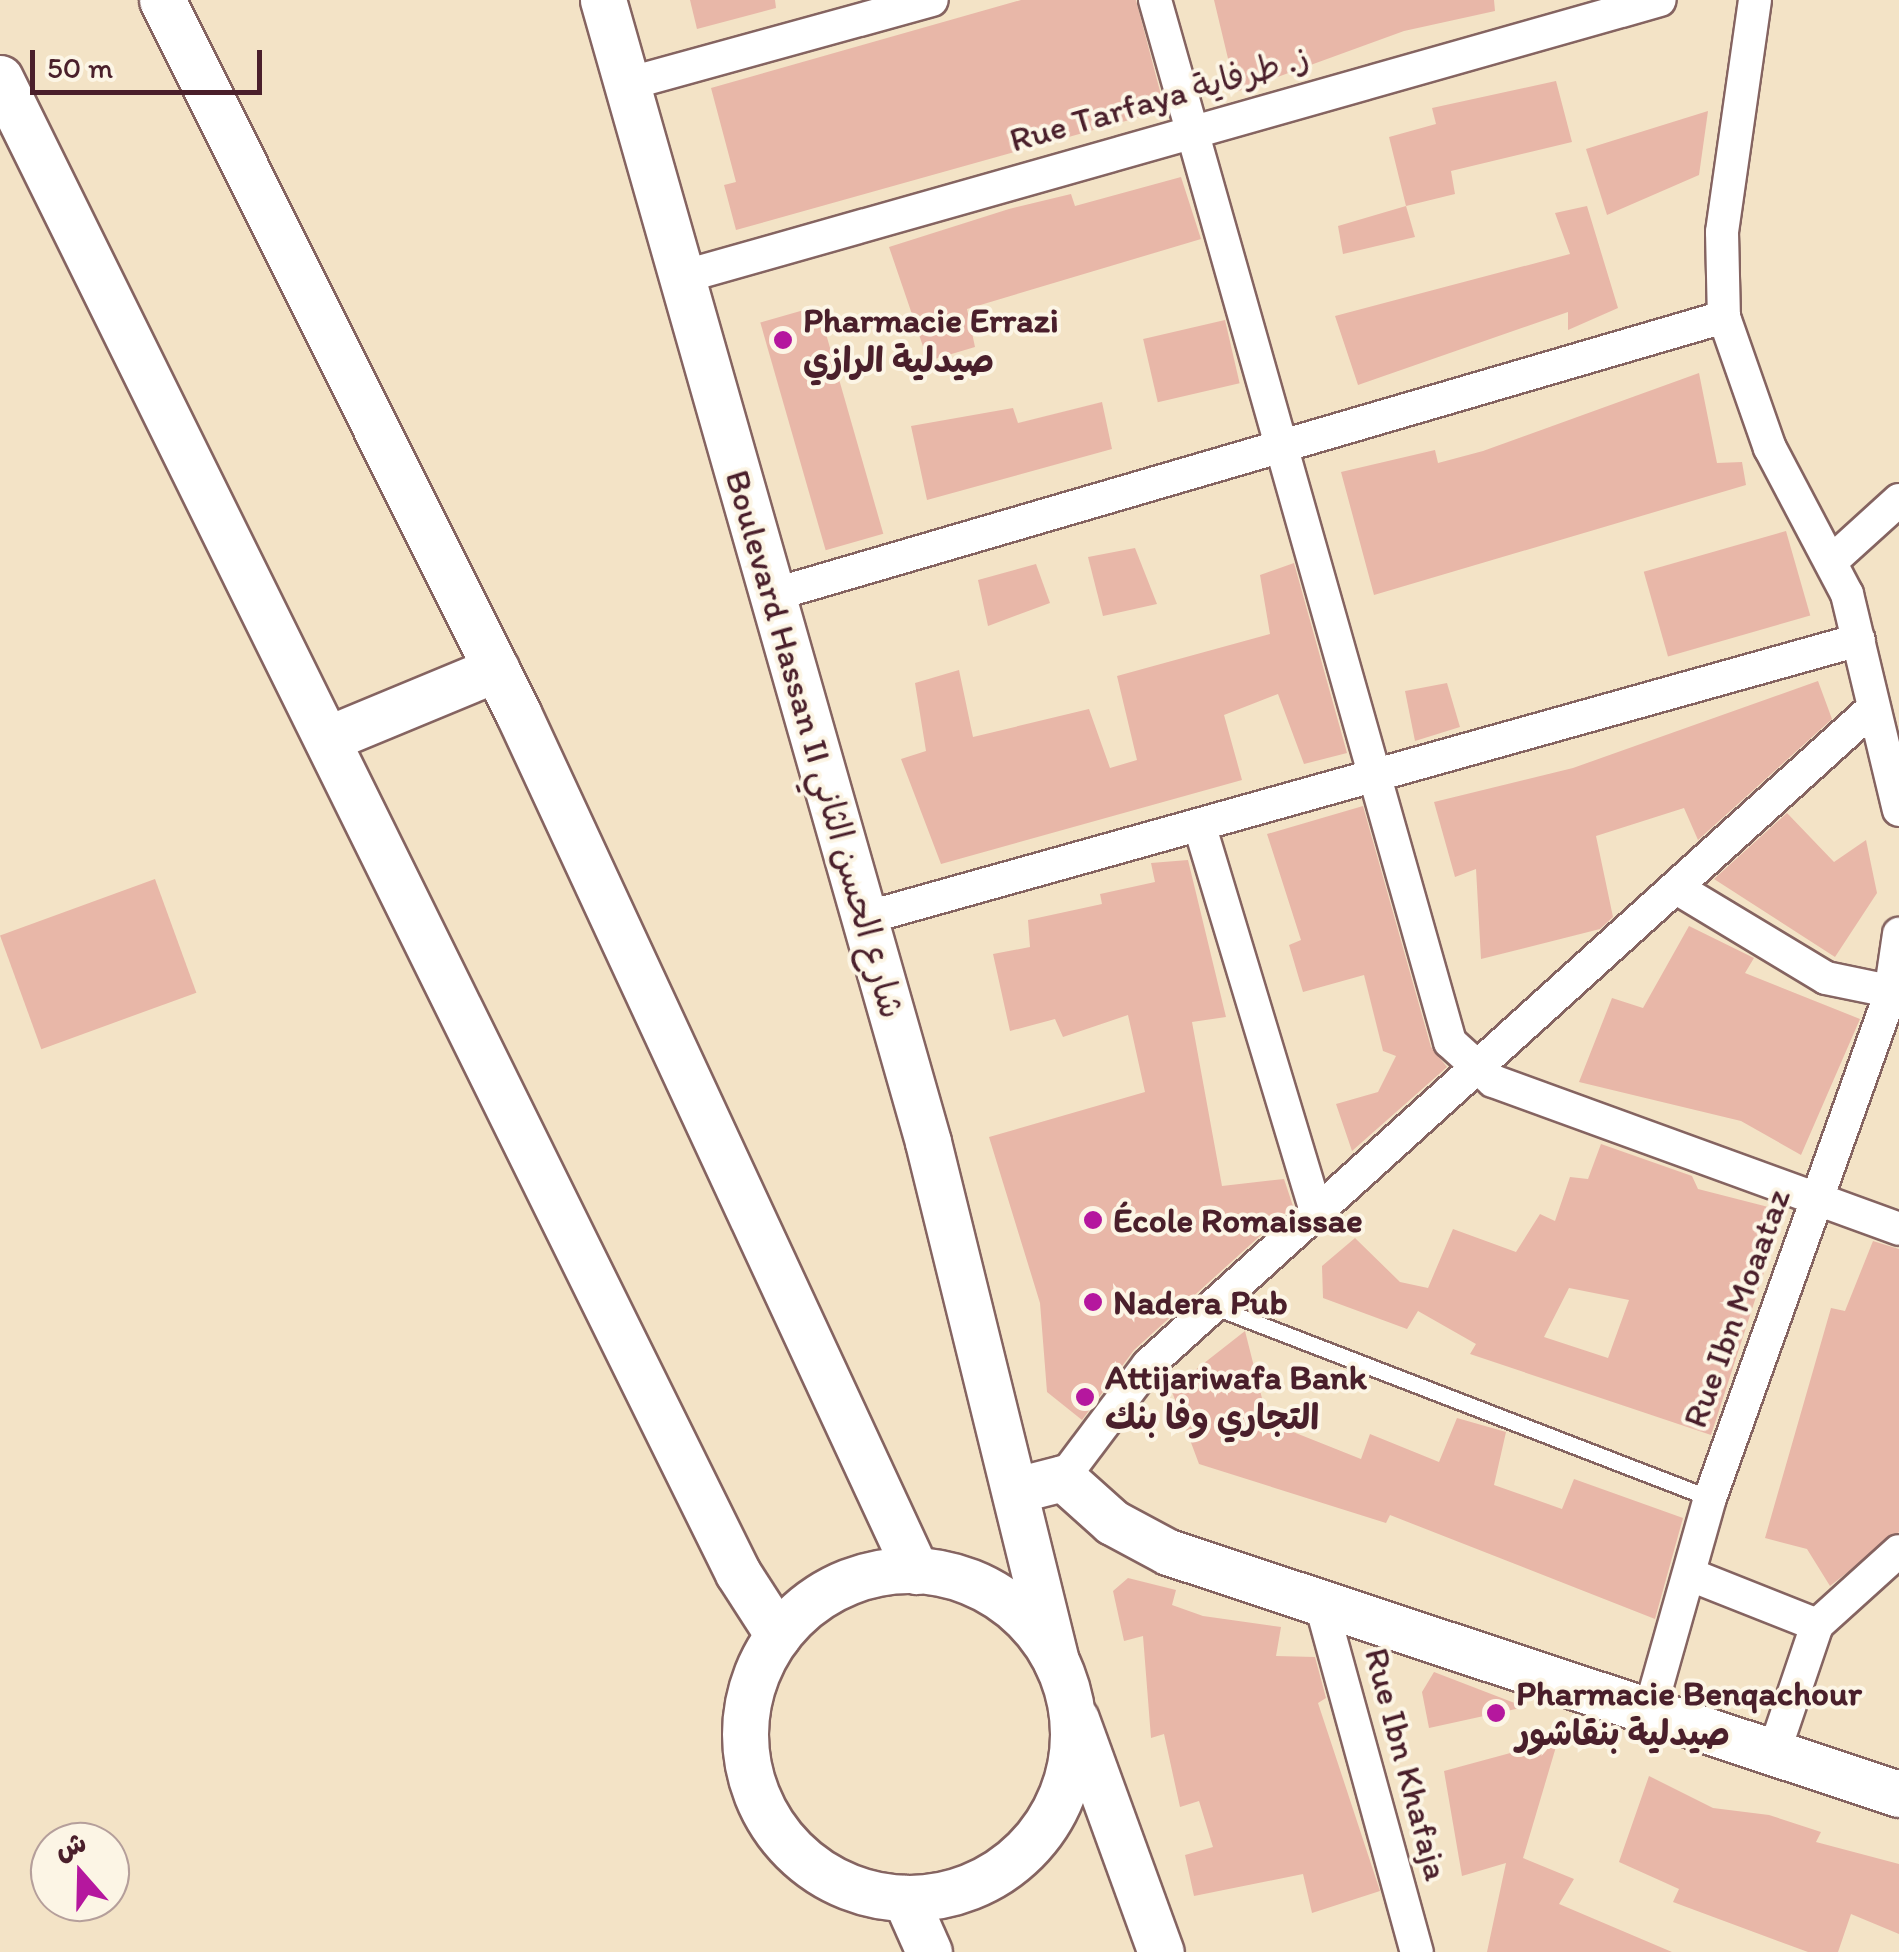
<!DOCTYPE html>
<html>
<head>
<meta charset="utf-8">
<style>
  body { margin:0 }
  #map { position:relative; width:1899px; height:1952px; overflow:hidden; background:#f3e3c6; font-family:Itim,"Playpen Sans Arabic",sans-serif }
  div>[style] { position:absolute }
  .building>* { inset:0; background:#e8b7a8; transform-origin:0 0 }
  .roads { filter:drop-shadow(2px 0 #856461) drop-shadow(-2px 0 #856461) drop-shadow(0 2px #856461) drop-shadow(0 -2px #856461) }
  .service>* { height:15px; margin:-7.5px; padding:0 7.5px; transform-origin:7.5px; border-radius:7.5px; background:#fff }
  .minor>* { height:32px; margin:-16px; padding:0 16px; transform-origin:16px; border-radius:16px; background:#fff }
  .secondary>* { height:45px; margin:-22.5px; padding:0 22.5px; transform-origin:22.5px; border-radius:22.5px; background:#fff }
  .secondary>.ring { margin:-22.5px; padding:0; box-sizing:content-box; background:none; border:45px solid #fff; border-radius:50% }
  .dots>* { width:28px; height:28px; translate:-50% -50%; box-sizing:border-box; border:5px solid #fcf5e5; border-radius:50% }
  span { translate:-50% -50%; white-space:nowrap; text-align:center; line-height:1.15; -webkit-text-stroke:8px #fcf5e5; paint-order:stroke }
  .street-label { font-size:35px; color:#4a1f2b }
  .poi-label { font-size:35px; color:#4a1f2b; font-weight:700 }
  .left { translate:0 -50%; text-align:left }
  .north { position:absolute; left:30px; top:1822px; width:100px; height:100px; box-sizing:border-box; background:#fcf5e5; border:2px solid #b59f9b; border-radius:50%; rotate:340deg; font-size:28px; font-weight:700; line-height:40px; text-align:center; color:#4a1f2b }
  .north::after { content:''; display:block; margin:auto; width:35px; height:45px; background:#b5179e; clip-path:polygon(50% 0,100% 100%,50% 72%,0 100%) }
  .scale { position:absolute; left:30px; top:50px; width:232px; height:45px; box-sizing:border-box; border:5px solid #4a1f2b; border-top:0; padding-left:12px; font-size:30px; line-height:35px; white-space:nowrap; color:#4a1f2b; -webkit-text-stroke:8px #fcf5e5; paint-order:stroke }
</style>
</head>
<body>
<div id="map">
  <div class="building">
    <i style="clip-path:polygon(690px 0,775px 0,776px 8px,697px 29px)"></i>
    <i style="clip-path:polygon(1021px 0,1136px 0,1165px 110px,736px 230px,724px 185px,736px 182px,711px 88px)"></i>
    <i style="clip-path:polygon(1214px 0,1494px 0,1495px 11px,1404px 31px,1236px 92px)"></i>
    <i style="clip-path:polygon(1556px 81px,1572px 142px,1451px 171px,1455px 194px,1406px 206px,1389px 137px,1436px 124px,1432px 108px)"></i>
    <i style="clip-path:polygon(1708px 111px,1699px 175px,1607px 215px,1586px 149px)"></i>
    <i style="clip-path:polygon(1181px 177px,1201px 239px,967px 309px,975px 347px,928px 361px,889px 247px,1009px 209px,1071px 194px,1075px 206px)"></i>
    <i style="clip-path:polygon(1406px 206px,1415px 237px,1343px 254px,1338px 226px)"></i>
    <i style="clip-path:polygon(1587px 206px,1618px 308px,1568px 330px,1568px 312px,1358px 385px,1335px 316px,1570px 254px,1555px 213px)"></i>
    <i style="left:818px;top:306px;width:237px;height:60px;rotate:74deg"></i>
    <i style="left:1225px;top:320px;width:65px;height:84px;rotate:77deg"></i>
    <i style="clip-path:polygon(1699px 373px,1717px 463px,1742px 462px,1746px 485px,1374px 595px,1341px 472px,1435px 450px,1438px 463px,1483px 451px)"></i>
    <i style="clip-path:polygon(1102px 402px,1112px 449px,927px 500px,911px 426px,1013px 408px,1018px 423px)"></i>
    <i style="left:1786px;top:531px;width:88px;height:148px;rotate:74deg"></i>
    <i style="clip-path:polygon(1135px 548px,1157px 604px,1103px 616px,1088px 557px)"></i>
    <i style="clip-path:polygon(1294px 563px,1347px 753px,1304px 764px,1278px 694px,1224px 715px,1242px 780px,941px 864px,901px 759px,926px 751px,915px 683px,959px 670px,973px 737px,1089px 709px,1110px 768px,1137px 760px,1117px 676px,1270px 634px,1260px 575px)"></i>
    <i style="clip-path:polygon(1036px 564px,1050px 603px,988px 626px,978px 580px)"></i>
    <i style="clip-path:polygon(1818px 681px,1832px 719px,1698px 840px,1684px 808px,1596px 836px,1613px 917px,1600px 929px,1481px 959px,1476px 869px,1455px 877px,1434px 802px,1573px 768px)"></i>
    <i style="clip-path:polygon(1447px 683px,1460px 727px,1415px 741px,1405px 691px)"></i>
    <i style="clip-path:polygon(1363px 806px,1431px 1047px,1447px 1067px,1352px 1151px,1336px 1104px,1378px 1092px,1396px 1056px,1383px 1051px,1364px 975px,1303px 992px,1289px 945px,1301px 940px,1267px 834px)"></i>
    <i style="clip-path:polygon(1787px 813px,1834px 862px,1866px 840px,1877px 893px,1835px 957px,1714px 879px)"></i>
    <i style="clip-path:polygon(1188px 860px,1226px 1017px,1192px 1022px,1222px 1186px,1284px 1179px,1293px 1206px,1134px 1350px,1082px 1420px,1047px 1392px,1040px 1303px,989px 1137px,1145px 1092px,1128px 1015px,1063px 1037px,1055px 1019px,1010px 1031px,993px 954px,1030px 947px,1028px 920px,1102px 904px,1100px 894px,1155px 882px,1151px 863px)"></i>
    <i style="left:155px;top:879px;width:121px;height:165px;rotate:70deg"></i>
    <i style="clip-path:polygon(1689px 926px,1754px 958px,1745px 973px,1860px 1019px,1801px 1155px,1741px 1121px,1579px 1082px,1612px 998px,1643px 1008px)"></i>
    <i style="clip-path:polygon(evenodd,1601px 1144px,1692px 1176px,1698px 1189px,1784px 1211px,1711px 1435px,1470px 1354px,1476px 1344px,1418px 1311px,1407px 1329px,1323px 1298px,1322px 1266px,1355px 1238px,1400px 1282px,1428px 1288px,1453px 1229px,1516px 1252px,1540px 1214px,1555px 1221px,1570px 1177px,1588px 1179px,1601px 1144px,1569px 1288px,1629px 1300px,1608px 1358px,1544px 1337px,1569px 1288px)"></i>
    <i style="clip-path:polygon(1873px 1241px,1899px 1249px,1899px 1532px,1830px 1586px,1807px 1549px,1765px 1538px,1831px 1308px,1845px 1311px)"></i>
    <i style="clip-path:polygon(1245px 1331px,1268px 1422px,1361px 1459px,1370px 1434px,1439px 1462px,1457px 1418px,1506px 1432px,1494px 1485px,1562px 1509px,1574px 1479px,1683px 1518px,1655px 1619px,1390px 1515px,1386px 1523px,1199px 1464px,1171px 1389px)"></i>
    <i style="clip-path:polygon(1128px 1578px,1176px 1590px,1172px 1605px,1203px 1616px,1281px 1627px,1276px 1656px,1315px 1657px,1326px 1698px,1318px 1703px,1380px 1891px,1312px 1913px,1303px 1874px,1194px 1896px,1185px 1855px,1213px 1847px,1199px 1801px,1180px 1807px,1164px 1734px,1151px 1738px,1143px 1636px,1124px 1641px,1113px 1591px)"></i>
    <i style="clip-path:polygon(1434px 1672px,1525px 1707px,1429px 1728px,1422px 1692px)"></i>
    <i style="clip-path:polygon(1558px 1740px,1523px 1858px,1574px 1879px,1559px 1904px,1672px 1952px,1487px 1952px,1506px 1863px,1462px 1876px,1444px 1771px)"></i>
    <i style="clip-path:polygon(1649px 1776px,1713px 1808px,1769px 1815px,1821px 1832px,1816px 1842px,1899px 1864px,1899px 1934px,1851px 1914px,1838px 1952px,1808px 1952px,1673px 1902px,1679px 1889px,1619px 1862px)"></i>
  </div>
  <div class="roads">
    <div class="service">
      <i style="left:1215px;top:1307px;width:531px;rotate:21.1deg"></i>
    </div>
    <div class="minor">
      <i style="left:1155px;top:0;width:1083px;rotate:74.19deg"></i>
      <i style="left:1450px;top:1042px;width:58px;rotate:42.2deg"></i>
      <i style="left:1493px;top:1081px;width:432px;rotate:20deg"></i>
      <i style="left:1755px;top:0;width:234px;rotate:98.1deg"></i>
      <i style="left:1722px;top:232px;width:85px;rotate:88.7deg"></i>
      <i style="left:1724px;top:317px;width:139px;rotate:70.7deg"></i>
      <i style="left:1770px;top:448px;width:165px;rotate:62.2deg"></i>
      <i style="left:1847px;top:594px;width:222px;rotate:76.5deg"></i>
      <i style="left:627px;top:84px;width:316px;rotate:-15.4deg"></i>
      <i style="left:682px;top:277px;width:1016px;rotate:-15.81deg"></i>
      <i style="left:1834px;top:559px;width:88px;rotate:-42.2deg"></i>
      <i style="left:772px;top:595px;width:992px;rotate:-16.28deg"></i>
      <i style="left:1200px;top:827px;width:402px;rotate:73.2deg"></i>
      <i style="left:1680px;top:890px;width:170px;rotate:31.1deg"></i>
      <i style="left:1826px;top:978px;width:75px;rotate:11.6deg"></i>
      <i style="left:865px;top:918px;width:1032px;rotate:-15.63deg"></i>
      <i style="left:1063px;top:1478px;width:141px;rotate:-53deg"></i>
      <i style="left:1148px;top:1365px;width:976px;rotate:-42.17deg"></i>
      <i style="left:1691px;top:1575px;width:136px;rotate:21.6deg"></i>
      <i style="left:1319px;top:1597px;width:368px;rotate:74.6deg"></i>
      <i style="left:1650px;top:1710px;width:220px;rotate:-74.2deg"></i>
      <i style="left:1710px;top:1498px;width:534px;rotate:-70.31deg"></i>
      <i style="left:1890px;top:995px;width:62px;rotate:-81.6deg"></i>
      <i style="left:1774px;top:1752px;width:134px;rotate:-71.3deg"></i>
      <i style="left:1817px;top:1625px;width:110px;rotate:-42.1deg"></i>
    </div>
    <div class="secondary">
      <i style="left:162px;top:0;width:797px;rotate:63.47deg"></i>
      <i style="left:518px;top:713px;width:946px;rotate:65.11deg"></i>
      <i style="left:603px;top:0;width:1187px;rotate:74.11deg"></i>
      <i style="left:928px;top:1142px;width:535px;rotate:76.15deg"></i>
      <i style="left:0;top:78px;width:1667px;rotate:63.73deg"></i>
      <i style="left:738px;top:1573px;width:74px;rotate:57.2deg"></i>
      <i style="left:332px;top:737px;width:178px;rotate:-22.5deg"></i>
      <i style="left:1020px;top:1489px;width:44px;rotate:-14.3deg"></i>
      <i style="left:1063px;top:1478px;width:66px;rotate:41.9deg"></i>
      <i style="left:1112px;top:1522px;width:64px;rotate:28.2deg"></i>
      <i style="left:1168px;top:1552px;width:770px;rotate:18.32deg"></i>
      <i class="ring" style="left:745px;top:1570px;width:283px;height:283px"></i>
      <i style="left:1076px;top:1719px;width:248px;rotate:70deg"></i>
      <i style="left:905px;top:1898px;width:59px;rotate:66deg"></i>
    </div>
  </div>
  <div class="dots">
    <i style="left:783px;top:340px;background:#b5179e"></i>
    <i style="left:1093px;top:1220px;background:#b5179e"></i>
    <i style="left:1093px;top:1302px;background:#b5179e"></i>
    <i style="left:1085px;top:1397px;background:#b5179e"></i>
    <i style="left:1496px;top:1713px;background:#b5179e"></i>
  </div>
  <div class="street-label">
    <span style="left:1159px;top:98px;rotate:-16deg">Rue Tarfaya ز. طرفاية</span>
    <span style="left:815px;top:744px;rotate:74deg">Boulevard Hassan II شارع الحسن الثاني</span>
    <span style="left:1736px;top:1308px;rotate:-70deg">Rue Ibn Moaataz</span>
    <span style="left:1407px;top:1764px;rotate:75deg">Rue Ibn Khafaja</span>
  </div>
  <div class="poi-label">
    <span class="left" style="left:803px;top:340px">Pharmacie Errazi<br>صيدلية الرازي</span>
    <span class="left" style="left:1113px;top:1220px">École Romaissae</span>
    <span class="left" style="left:1113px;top:1302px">Nadera Pub</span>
    <span class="left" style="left:1105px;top:1397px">Attijariwafa Bank<br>التجاري وفا بنك</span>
    <span class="left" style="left:1516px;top:1713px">Pharmacie Benqachour<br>صيدلية بنقاشور</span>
  </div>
  <div class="north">ش</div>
  <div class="scale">50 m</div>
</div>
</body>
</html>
